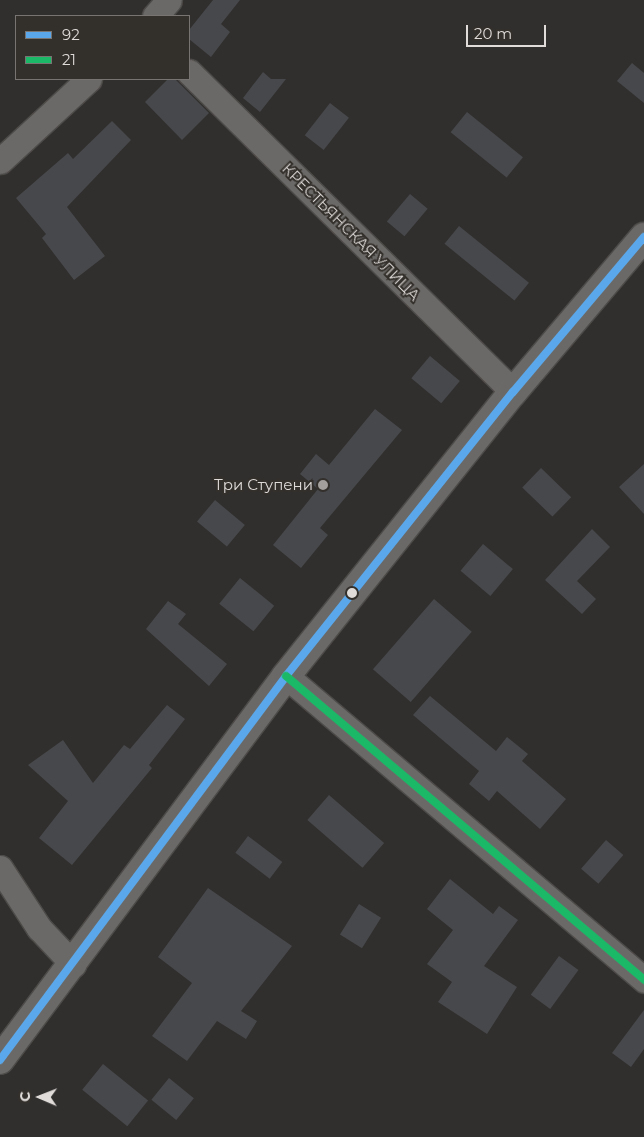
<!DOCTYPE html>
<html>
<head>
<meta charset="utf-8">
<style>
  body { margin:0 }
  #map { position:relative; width:644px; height:1137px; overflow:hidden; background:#312f2d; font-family:Montserrat,sans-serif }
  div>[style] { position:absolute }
  .building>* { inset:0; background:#47484c; transform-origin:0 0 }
  .roads { filter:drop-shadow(1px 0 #4d4b49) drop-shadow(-1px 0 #4d4b49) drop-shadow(0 1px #4d4b49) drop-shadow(0 -1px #4d4b49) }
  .minor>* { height:25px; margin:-12.5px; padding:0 12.5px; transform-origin:12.5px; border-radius:12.5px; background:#6b6967 }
  .secondary>* { height:28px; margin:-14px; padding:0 14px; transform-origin:14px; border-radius:14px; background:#6b6967 }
  .bus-1>* { height:8px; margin:-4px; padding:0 4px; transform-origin:4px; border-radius:4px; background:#5aa8eb }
  .bus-2>* { height:8px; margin:-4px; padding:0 4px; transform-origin:4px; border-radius:4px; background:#1ab867 }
  .dots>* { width:14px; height:14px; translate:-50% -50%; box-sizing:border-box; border:2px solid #332f2b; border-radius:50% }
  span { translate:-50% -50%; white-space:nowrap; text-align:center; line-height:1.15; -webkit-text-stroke:4px #332f2b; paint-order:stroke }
  .street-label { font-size:15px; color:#dfdcda }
  .poi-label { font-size:15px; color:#dfdcda }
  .right { translate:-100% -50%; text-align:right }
  .legend { position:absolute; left:15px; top:15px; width:175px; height:65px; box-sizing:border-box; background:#332f2b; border:1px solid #787471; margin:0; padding:6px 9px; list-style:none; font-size:15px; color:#dfdcda }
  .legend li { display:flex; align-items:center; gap:10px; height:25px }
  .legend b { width:25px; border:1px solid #787471 }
  .north { position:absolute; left:15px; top:1072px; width:50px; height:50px; -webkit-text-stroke:4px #332f2b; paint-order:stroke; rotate:271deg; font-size:14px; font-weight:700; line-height:20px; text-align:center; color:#dfdcda }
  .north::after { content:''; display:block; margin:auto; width:18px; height:22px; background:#dfdcda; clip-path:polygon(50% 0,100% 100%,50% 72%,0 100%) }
  .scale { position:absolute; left:466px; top:25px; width:80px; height:22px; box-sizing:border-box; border:2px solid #dfdcda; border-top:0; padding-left:6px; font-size:15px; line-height:18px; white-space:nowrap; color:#dfdcda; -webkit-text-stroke:4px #332f2b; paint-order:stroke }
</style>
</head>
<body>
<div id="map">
  <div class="building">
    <i style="clip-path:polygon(213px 0,240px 0,221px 24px,230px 32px,211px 57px,189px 39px,189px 30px)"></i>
    <i style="clip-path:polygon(632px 63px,644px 73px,644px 103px,617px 81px)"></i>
    <i style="clip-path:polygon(263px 72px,271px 79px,286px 79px,260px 112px,243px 98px)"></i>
    <i style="clip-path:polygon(168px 79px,175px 79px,209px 113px,182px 140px,145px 102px)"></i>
    <i style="left:330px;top:103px;width:24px;height:41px;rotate:38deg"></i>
    <i style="left:467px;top:112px;width:72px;height:26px;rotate:39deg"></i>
    <i style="clip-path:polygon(112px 121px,131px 140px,67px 207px,105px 256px,74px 280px,42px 238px,46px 234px,16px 198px,68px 153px,73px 159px)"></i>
    <i style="left:410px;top:194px;width:23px;height:36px;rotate:40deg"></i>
    <i style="left:459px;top:226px;width:90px;height:23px;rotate:39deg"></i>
    <i style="left:430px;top:356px;width:39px;height:29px;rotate:40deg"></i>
    <i style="clip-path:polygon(375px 409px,402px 430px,320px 528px,328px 535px,301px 568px,273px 545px,318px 489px,300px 474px,316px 454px,329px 465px)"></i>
    <i style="clip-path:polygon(644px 464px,644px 514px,619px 487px)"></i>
    <i style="left:541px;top:468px;width:42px;height:27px;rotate:44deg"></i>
    <i style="left:215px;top:500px;width:39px;height:28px;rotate:40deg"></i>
    <i style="clip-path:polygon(592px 529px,610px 547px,577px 581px,596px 599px,582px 614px,545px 580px)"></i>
    <i style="left:483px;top:544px;width:39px;height:35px;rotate:40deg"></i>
    <i style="left:240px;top:578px;width:44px;height:33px;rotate:39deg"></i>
    <i style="left:434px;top:599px;width:50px;height:93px;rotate:41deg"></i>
    <i style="clip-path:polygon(168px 601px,186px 614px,178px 624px,227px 664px,209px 686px,146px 629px)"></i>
    <i style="clip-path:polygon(430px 696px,496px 751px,507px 737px,528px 754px,522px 761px,566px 799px,540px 829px,497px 791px,489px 801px,469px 784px,479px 771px,413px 715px)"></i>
    <i style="clip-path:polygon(167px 705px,185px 719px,149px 765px,152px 768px,72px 865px,39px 838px,68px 801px,28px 765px,63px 740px,93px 783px,124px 745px,130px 749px)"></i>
    <i style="left:329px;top:795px;width:73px;height:33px;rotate:41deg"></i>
    <i style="left:248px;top:836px;width:43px;height:21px;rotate:37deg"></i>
    <i style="left:606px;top:840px;width:23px;height:38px;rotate:41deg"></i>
    <i style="clip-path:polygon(450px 879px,493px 914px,499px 906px,518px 920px,484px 966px,517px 987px,487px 1034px,438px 1002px,452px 982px,427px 964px,453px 930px,427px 909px)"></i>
    <i style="clip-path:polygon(208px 888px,292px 946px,241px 1011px,257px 1021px,246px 1039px,217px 1021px,187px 1061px,152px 1036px,192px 983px,158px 957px)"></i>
    <i style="left:359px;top:904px;width:26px;height:36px;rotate:32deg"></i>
    <i style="left:559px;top:956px;width:24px;height:48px;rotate:36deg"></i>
    <i style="clip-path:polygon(644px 1010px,644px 1049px,631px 1067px,612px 1053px)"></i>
    <i style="left:103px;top:1064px;width:58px;height:33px;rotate:39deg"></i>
    <i style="left:169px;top:1078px;width:32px;height:28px;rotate:39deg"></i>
  </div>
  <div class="roads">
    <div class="minor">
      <i style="left:155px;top:16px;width:21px;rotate:-49deg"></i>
      <i style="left:189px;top:72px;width:455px;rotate:44.6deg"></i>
      <i style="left:0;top:161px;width:121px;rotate:-42.7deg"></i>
      <i style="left:286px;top:676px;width:470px;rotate:40.3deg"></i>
      <i style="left:0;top:868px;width:72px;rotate:57deg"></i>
      <i style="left:39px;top:928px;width:50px;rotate:46.6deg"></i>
    </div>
    <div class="secondary">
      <i style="left:0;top:1060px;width:479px;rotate:-53.3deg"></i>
      <i style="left:286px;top:676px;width:364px;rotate:-51.4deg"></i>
      <i style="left:513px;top:392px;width:203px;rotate:-49.8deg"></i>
    </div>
  </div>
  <div class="bus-1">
    <i style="left:0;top:1060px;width:479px;rotate:-53.3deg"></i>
    <i style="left:286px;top:676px;width:364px;rotate:-51.4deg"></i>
    <i style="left:513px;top:392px;width:203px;rotate:-49.8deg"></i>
  </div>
  <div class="bus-2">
    <i style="left:286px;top:676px;width:470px;rotate:40.3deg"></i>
  </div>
  <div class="dots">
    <i style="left:323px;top:485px;background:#a29f9d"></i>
    <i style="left:352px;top:593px;background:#dfdcda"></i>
  </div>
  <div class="street-label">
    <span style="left:351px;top:232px;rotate:45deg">КРЕСТЬЯНСКАЯ УЛИЦА</span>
  </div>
  <div class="poi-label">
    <span class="right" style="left:313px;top:485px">Три Ступени</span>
  </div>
  <ul class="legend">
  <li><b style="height:6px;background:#5aa8eb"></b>92</li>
  <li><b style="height:6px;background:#1ab867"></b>21</li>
  </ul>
  <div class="north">С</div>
  <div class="scale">20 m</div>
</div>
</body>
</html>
